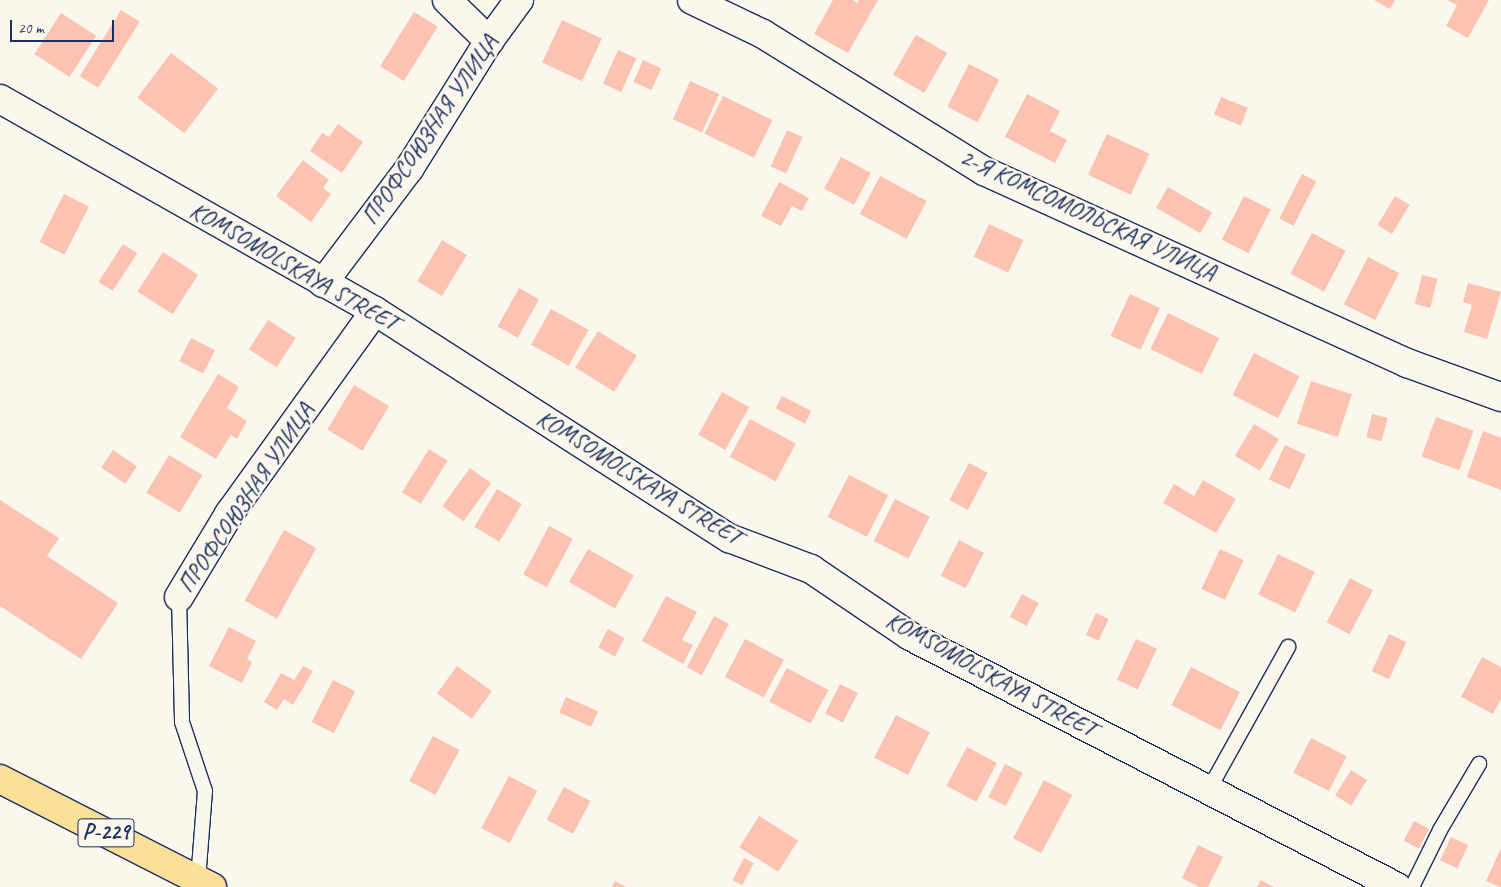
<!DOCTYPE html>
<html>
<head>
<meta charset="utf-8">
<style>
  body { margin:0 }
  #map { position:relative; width:1501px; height:887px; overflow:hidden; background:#fbf7ec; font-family:Caveat,sans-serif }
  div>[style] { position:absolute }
  .building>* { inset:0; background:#fcc3b2; transform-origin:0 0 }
  .roads { filter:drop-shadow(1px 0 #1b2f5e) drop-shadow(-1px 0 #1b2f5e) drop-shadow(0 1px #1b2f5e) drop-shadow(0 -1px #1b2f5e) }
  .service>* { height:14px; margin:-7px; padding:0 7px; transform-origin:7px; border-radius:7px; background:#fbf7ec }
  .minor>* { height:28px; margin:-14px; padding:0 14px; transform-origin:14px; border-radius:14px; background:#fbf7ec }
  .primary>* { height:28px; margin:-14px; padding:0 14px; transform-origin:14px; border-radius:14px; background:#fadf96 }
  span { translate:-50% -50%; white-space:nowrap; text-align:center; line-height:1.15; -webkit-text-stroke:4.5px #fbf7ec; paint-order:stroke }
  .shield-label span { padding:1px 4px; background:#fbf7ec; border:1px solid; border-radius:4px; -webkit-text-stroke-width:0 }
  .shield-label { font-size:22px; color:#1b2f5e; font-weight:700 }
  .street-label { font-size:24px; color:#1b2f5e }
  .scale { position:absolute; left:10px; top:20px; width:104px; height:22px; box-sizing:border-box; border:2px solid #1b2f5e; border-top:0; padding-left:6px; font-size:15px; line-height:18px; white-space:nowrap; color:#1b2f5e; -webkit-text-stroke:4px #fbf7ec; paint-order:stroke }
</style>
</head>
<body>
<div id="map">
  <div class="building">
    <i style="clip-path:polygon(833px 0,853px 0,857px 3px,859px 0,878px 0,848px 53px,814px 34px)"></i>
    <i style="clip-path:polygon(1374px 0,1395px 0,1390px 9px)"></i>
    <i style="clip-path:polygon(1447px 0,1489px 0,1468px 38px,1446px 26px,1457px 5px)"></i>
    <i style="left:121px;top:10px;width:22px;height:78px;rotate:32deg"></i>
    <i style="left:414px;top:12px;width:28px;height:64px;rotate:32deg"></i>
    <i style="left:61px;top:13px;width:42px;height:49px;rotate:33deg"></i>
    <i style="left:562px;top:20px;width:44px;height:47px;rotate:25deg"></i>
    <i style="left:916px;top:35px;width:36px;height:46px;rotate:30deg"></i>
    <i style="left:618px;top:50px;width:20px;height:37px;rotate:24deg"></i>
    <i style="left:171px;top:53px;width:59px;height:56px;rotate:37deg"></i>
    <i style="left:643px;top:60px;width:20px;height:24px;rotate:24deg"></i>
    <i style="left:969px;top:64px;width:34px;height:48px;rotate:27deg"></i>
    <i style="left:690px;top:81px;width:32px;height:42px;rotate:24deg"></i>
    <i style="clip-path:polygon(1027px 94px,1060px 111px,1050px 131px,1067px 140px,1055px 163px,1005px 137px)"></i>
    <i style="left:723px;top:96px;width:55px;height:42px;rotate:26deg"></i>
    <i style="left:1221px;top:97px;width:29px;height:19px;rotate:22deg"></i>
    <i style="clip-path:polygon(338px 124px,363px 142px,342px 173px,310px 151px,322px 133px,329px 137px)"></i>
    <i style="left:787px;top:130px;width:17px;height:40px;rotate:24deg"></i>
    <i style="left:1107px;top:134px;width:47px;height:45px;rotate:25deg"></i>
    <i style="left:841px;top:157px;width:34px;height:36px;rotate:28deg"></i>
    <i style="clip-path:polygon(303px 160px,329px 180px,323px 188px,331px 194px,311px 222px,276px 196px)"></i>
    <i style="left:1302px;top:174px;width:16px;height:50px;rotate:27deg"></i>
    <i style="left:880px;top:176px;width:53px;height:43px;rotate:28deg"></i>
    <i style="clip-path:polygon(779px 182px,809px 198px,802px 211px,792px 206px,781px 226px,761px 216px)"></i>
    <i style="left:1168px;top:187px;width:51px;height:24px;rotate:30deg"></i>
    <i style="left:64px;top:194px;width:28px;height:54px;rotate:27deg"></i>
    <i style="left:1244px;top:196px;width:30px;height:49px;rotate:27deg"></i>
    <i style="left:1395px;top:196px;width:17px;height:34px;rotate:31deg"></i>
    <i style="left:989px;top:224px;width:38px;height:36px;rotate:25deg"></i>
    <i style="left:1312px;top:233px;width:38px;height:46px;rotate:28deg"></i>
    <i style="left:442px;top:240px;width:29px;height:48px;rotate:31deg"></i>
    <i style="left:123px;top:244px;width:17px;height:45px;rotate:33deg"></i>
    <i style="left:163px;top:252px;width:42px;height:47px;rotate:33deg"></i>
    <i style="left:1368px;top:257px;width:35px;height:53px;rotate:27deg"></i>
    <i style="left:1422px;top:275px;width:16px;height:30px;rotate:14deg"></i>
    <i style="clip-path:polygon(1468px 283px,1501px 292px,1487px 339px,1464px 332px,1472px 305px,1463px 302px)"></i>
    <i style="left:519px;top:288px;width:23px;height:44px;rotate:29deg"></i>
    <i style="left:1130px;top:294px;width:33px;height:46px;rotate:25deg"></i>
    <i style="left:551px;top:309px;width:43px;height:41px;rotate:29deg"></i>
    <i style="left:1168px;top:313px;width:57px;height:40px;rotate:26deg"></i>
    <i style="left:268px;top:320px;width:33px;height:35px;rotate:33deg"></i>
    <i style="left:598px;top:331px;width:46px;height:43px;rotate:32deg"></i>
    <i style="left:191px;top:338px;width:27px;height:26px;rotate:27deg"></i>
    <i style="left:1254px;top:353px;width:51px;height:47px;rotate:27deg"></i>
    <i style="clip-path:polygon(218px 374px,239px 387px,227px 408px,247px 421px,237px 439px,231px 435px,216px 459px,180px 437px)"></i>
    <i style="left:1311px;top:381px;width:43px;height:45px;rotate:18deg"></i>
    <i style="left:354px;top:385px;width:41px;height:52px;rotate:31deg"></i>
    <i style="left:722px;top:392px;width:31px;height:49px;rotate:29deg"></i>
    <i style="left:782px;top:396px;width:33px;height:14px;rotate:27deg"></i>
    <i style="left:1372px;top:414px;width:16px;height:24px;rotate:14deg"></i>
    <i style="left:1436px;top:417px;width:40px;height:42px;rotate:20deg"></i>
    <i style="left:750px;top:419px;width:52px;height:43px;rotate:28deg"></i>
    <i style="left:1254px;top:424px;width:29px;height:37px;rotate:31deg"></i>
    <i style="clip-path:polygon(1483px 431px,1501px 438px,1501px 490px,1467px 477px)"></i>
    <i style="left:1285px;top:445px;width:23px;height:38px;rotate:25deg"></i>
    <i style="left:429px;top:449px;width:22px;height:51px;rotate:32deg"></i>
    <i style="left:113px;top:450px;width:29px;height:21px;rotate:34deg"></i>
    <i style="left:169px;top:455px;width:39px;height:44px;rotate:31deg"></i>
    <i style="left:969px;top:463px;width:21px;height:42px;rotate:28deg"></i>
    <i style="left:470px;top:468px;width:26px;height:47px;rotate:36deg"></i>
    <i style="left:849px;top:475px;width:44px;height:47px;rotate:27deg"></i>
    <i style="clip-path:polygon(1203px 480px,1236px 499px,1216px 533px,1163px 503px,1174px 484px,1194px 496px)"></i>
    <i style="left:497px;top:489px;width:29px;height:44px;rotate:31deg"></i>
    <i style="left:895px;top:499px;width:39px;height:47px;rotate:27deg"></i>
    <i style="clip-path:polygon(0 500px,59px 538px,47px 556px,118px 603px,81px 659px,0 606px)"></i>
    <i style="left:549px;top:526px;width:27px;height:55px;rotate:28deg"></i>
    <i style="left:284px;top:530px;width:37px;height:81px;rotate:29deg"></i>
    <i style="left:959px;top:540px;width:28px;height:40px;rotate:27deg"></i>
    <i style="left:588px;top:549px;width:53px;height:38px;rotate:30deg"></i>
    <i style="left:1220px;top:549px;width:26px;height:44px;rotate:25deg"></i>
    <i style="left:1278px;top:554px;width:41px;height:45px;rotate:26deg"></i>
    <i style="left:1350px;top:578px;width:26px;height:50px;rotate:28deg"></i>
    <i style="left:1022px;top:594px;width:19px;height:26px;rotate:28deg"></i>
    <i style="clip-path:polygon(666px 596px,697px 612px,682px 640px,693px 645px,683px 664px,642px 641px)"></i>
    <i style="left:1096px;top:613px;width:14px;height:24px;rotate:25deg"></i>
    <i style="left:714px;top:616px;width:17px;height:58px;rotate:28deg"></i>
    <i style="clip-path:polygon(229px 627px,256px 641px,247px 659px,252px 662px,242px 683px,209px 666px)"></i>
    <i style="left:608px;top:629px;width:19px;height:21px;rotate:28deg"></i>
    <i style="left:1389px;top:634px;width:19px;height:41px;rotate:25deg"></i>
    <i style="left:745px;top:639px;width:44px;height:43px;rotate:28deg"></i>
    <i style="left:1136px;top:639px;width:23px;height:45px;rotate:25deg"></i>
    <i style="clip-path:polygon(1482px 657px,1501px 667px,1501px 699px,1493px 714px,1461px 697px)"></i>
    <i style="clip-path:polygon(303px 666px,313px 671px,293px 705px,284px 699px,277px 710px,264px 702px,281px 673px,294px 680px)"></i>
    <i style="left:457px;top:666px;width:43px;height:34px;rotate:36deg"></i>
    <i style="left:1191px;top:667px;width:55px;height:43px;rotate:27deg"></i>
    <i style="left:787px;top:668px;width:47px;height:38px;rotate:28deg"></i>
    <i style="left:333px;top:680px;width:25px;height:47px;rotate:27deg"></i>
    <i style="left:840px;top:684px;width:20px;height:33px;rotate:27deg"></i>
    <i style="left:566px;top:697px;width:35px;height:17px;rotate:24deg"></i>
    <i style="left:896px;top:715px;width:38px;height:48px;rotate:27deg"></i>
    <i style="left:433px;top:736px;width:30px;height:51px;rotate:28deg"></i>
    <i style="left:1311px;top:738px;width:40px;height:39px;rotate:27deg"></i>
    <i style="left:967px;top:747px;width:34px;height:44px;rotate:28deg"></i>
    <i style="left:1005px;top:764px;width:20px;height:37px;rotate:27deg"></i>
    <i style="left:1351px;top:770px;width:19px;height:30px;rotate:32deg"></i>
    <i style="left:509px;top:776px;width:32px;height:59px;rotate:28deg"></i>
    <i style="left:1044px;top:780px;width:32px;height:66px;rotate:28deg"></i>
    <i style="left:564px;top:787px;width:30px;height:37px;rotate:28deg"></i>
    <i style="left:759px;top:816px;width:46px;height:37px;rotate:32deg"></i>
    <i style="left:1414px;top:821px;width:17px;height:22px;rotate:28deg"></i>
    <i style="left:1451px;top:837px;width:19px;height:26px;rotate:25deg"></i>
    <i style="clip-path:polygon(1198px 845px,1223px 857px,1208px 887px,1199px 887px,1182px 878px)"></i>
    <i style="clip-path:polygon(1501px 848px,1501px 887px,1500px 887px,1486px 881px)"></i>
    <i style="left:744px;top:858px;width:11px;height:25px;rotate:27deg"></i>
    <i style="clip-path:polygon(1261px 880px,1274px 887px,1257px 887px)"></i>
    <i style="clip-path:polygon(615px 881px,626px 887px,612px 887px)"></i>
  </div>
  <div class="roads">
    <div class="service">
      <i style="left:179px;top:597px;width:125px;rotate:88.6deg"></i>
      <i style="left:182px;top:722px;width:73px;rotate:71.6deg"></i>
      <i style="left:205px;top:791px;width:89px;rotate:94.5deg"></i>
      <i style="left:1208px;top:791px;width:165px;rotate:-60.9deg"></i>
      <i style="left:1412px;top:887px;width:64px;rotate:-63.8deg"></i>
      <i style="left:1440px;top:830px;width:77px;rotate:-59.4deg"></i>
    </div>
    <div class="minor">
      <i style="left:447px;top:0;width:59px;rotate:44.3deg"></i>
      <i style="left:692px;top:0;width:79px;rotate:25.6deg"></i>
      <i style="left:763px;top:34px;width:260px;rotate:31.8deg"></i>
      <i style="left:984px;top:171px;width:465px;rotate:24.4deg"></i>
      <i style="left:1407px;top:363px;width:100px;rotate:19.9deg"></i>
      <i style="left:0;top:99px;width:431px;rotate:29.5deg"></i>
      <i style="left:375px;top:311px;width:421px;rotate:32.7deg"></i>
      <i style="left:729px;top:538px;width:88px;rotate:20.7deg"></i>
      <i style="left:811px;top:569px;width:120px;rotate:34.1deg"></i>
      <i style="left:910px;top:636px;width:548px;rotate:27.27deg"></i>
      <i style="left:323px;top:283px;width:143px;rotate:-53deg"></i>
      <i style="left:409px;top:169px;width:151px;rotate:-58deg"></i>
      <i style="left:489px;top:41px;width:51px;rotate:-53.8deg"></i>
      <i style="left:179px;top:597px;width:97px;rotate:-58.9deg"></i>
      <i style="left:229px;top:514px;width:250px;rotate:-54.3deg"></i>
    </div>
    <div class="primary">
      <i style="left:0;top:779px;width:238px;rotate:27deg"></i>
    </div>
  </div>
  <div class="shield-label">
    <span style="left:106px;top:833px">Р-229</span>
  </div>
  <div class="street-label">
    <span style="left:430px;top:130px;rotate:-56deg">ПРОФСОЮЗНАЯ УЛИЦА</span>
    <span style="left:1088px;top:215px;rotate:25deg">2-Я КОМСОМОЛЬСКАЯ УЛИЦА</span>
    <span style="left:294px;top:267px;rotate:30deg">KOMSOMOLSKAYA STREET</span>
    <span style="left:639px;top:478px;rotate:32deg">KOMSOMOLSKAYA STREET</span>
    <span style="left:246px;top:498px;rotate:-56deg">ПРОФСОЮЗНАЯ УЛИЦА</span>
    <span style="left:991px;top:675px;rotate:29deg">KOMSOMOLSKAYA STREET</span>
  </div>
  <div class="scale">20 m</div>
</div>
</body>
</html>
